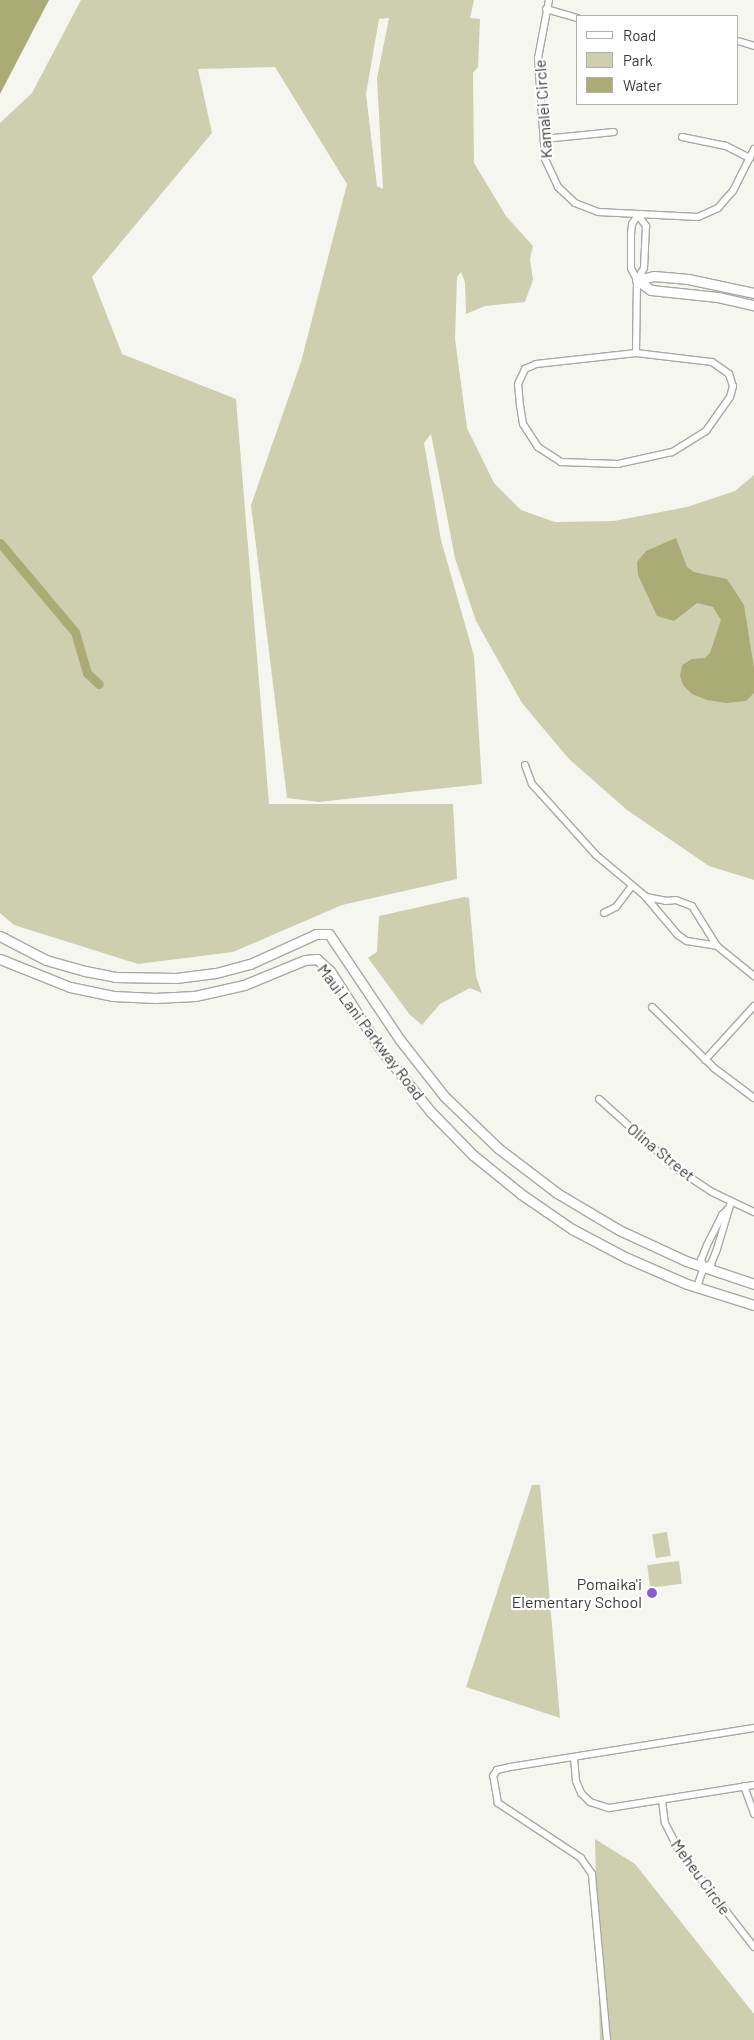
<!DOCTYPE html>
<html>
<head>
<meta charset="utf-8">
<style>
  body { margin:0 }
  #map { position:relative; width:754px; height:2040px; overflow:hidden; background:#f6f6f1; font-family:Barlow,sans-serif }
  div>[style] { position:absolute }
  .green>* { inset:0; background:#cecfae; transform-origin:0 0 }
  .water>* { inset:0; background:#abac75 }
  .canal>* { height:9px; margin:-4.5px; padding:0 4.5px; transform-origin:4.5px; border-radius:4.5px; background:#abac75 }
  .roads { filter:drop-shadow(1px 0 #a9a9a4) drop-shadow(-1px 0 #a9a9a4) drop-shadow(0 1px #a9a9a4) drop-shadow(0 -1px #a9a9a4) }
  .street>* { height:6px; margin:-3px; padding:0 3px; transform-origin:3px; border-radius:3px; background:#fff }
  .secondary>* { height:9px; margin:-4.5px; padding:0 4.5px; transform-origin:4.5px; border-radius:4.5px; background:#fff }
  .dots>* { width:14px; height:14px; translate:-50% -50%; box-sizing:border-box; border:2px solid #fff; border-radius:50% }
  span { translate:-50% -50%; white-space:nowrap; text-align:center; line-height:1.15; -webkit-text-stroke:4.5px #fff; paint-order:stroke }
  .street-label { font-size:16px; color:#393937 }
  .poi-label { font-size:16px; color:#393937 }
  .right { translate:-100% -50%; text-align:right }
  .legend { position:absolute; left:576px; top:15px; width:162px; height:90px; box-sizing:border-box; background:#fff; border:1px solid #b0b0af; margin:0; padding:6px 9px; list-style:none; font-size:15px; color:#393937 }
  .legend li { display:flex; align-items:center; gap:10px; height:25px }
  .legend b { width:25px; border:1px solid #b0b0af }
</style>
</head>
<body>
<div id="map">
  <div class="green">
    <i style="clip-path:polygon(evenodd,81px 0,474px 0,470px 18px,480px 19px,478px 67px,473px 73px,474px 163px,506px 216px,533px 246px,530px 259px,533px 280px,525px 302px,485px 306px,466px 314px,465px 282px,461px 272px,457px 277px,455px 339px,467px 428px,494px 483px,521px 510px,555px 522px,614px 521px,687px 507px,735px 491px,754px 475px,754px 880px,709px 866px,627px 810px,569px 759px,522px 703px,476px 621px,455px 558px,431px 434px,424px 443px,441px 540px,474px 656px,482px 784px,319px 802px,287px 798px,251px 505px,301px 362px,347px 184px,275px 67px,198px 69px,212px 133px,92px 277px,122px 354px,236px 399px,269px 804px,453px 804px,457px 879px,342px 905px,233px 952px,138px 964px,14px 925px,0 913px,0 123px,32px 93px,81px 0,389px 18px,377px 78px,383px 189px,377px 186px,366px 94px,379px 19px,389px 18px)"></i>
    <i style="clip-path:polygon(464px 897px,469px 898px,476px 976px,482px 993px,470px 988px,440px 1004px,422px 1025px,410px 1015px,368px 958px,377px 952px,379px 916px)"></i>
    <i style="clip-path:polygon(532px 1485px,540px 1485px,560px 1718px,466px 1687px)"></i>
    <i style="left:667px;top:1532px;width:24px;height:15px;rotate:81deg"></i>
    <i style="left:679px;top:1561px;width:23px;height:32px;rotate:83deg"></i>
    <i style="clip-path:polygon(595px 1839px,635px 1864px,754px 2014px,754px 2040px,600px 2040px)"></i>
  </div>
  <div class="water">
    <i style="clip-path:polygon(0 0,49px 0,0 94px)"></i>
    <i style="clip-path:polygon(676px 538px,687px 567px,694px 572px,727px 579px,744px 605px,754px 668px,754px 693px,746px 701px,726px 703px,707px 700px,692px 694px,683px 685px,680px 676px,682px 665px,692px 659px,705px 658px,710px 653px,721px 620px,713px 607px,697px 603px,674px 621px,657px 616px,638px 575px,637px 562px,646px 551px)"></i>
  </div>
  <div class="canal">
    <i style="left:0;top:543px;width:116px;rotate:49.9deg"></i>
    <i style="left:75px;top:632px;width:43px;rotate:73.7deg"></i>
    <i style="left:87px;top:673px;width:16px;rotate:43deg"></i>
  </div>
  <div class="roads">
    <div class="street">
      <i style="left:549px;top:0;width:59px;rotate:100.7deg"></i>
      <i style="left:538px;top:58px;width:101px;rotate:86deg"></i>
      <i style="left:545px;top:159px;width:31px;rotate:65deg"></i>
      <i style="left:558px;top:187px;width:23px;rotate:43deg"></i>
      <i style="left:575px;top:203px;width:25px;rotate:21deg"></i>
      <i style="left:598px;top:212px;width:100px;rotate:2.9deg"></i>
      <i style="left:698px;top:217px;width:22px;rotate:-24deg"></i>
      <i style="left:718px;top:208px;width:23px;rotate:-49deg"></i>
      <i style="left:733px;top:191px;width:47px;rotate:-63.4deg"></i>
      <i style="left:546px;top:9px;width:33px;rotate:16deg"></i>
      <i style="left:738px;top:41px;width:17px;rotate:17deg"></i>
      <i style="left:682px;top:137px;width:45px;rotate:11.6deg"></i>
      <i style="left:726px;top:146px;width:27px;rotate:27deg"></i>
      <i style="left:544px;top:139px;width:70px;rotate:-5.7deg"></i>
      <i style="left:636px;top:353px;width:77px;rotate:6.8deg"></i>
      <i style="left:712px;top:362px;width:21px;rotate:35deg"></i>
      <i style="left:729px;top:374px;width:13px;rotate:72deg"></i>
      <i style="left:733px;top:386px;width:11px;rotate:105deg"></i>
      <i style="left:730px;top:397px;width:42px;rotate:125.2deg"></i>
      <i style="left:706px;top:431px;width:40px;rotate:148deg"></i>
      <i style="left:672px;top:452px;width:55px;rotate:167.5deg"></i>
      <i style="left:618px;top:464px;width:57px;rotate:-178deg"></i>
      <i style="left:561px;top:462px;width:27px;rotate:-147deg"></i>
      <i style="left:538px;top:447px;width:27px;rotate:-123deg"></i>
      <i style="left:523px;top:424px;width:18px;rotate:-99deg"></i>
      <i style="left:520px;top:406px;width:22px;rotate:-95deg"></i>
      <i style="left:518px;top:384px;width:17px;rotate:-65deg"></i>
      <i style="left:525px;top:369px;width:12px;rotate:-24deg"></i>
      <i style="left:536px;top:364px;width:101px;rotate:-6.3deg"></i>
      <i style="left:636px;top:353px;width:73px;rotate:-89.2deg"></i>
      <i style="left:637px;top:280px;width:13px;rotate:-117deg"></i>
      <i style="left:631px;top:268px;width:34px;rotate:-90deg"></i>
      <i style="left:631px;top:234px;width:10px;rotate:-84deg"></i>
      <i style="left:632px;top:224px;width:11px;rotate:-56deg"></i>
      <i style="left:638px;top:215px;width:14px;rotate:54deg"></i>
      <i style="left:646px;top:226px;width:42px;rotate:92.7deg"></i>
      <i style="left:644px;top:268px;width:14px;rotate:120deg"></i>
      <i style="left:525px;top:765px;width:20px;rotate:70deg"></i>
      <i style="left:532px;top:784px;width:96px;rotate:48deg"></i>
      <i style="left:596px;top:855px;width:64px;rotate:39.9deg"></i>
      <i style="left:645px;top:896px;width:51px;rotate:49.8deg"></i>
      <i style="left:678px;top:935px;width:11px;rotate:34deg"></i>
      <i style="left:687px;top:941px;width:30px;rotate:9deg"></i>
      <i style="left:646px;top:897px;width:20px;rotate:11deg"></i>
      <i style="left:666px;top:901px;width:10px;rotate:-6deg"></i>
      <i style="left:676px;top:900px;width:17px;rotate:21deg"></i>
      <i style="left:692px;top:906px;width:47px;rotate:58deg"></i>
      <i style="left:717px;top:946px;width:48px;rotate:39deg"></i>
      <i style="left:604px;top:913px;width:13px;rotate:-27deg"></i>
      <i style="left:616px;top:907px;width:26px;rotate:-53deg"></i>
      <i style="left:652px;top:1007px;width:87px;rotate:44.5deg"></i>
      <i style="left:714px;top:1068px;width:50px;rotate:36.9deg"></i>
      <i style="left:705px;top:1060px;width:73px;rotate:-47.8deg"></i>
      <i style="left:599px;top:1099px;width:105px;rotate:41.9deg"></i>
      <i style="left:677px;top:1169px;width:42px;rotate:33.3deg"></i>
      <i style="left:712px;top:1192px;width:47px;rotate:25.5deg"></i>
      <i style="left:704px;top:1267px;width:8px;rotate:-113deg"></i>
      <i style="left:701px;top:1260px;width:16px;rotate:-68deg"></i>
      <i style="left:707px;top:1245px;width:34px;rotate:-63deg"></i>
      <i style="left:722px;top:1215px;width:10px;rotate:-45deg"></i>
      <i style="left:697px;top:1287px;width:21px;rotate:-71deg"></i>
      <i style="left:704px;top:1267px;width:8px;rotate:-23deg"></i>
      <i style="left:711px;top:1264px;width:16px;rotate:-68deg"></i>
      <i style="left:717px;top:1249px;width:49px;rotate:-73.4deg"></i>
      <i style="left:574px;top:1758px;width:23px;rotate:85deg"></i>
      <i style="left:576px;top:1781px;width:13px;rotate:67deg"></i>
      <i style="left:581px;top:1793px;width:13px;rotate:45deg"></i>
      <i style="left:590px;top:1802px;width:20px;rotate:18deg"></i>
      <i style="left:609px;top:1808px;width:147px;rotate:-9deg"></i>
      <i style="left:744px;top:1786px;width:30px;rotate:70deg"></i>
      <i style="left:662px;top:1800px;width:23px;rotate:83deg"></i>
      <i style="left:665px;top:1823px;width:29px;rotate:63deg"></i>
      <i style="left:678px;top:1849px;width:124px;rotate:52.2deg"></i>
      <i style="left:607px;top:2040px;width:167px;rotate:-95.2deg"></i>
      <i style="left:592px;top:1874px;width:19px;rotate:-125deg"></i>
      <i style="left:581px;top:1858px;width:100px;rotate:-146.5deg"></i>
      <i style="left:498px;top:1803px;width:27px;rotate:-100deg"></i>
      <i style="left:493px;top:1776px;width:7px;rotate:-56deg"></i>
      <i style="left:497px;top:1770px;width:13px;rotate:-13deg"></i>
      <i style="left:510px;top:1767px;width:247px;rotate:-9.1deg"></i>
    </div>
    <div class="secondary">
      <i style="left:637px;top:280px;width:17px;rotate:36deg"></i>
      <i style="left:651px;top:290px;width:67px;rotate:6deg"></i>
      <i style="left:718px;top:297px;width:37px;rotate:13deg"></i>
      <i style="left:637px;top:280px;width:17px;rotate:-13deg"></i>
      <i style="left:654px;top:276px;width:34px;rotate:5deg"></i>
      <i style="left:688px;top:279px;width:67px;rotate:12deg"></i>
      <i style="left:0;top:936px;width:52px;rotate:27.6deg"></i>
      <i style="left:46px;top:960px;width:41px;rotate:15.8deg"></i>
      <i style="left:85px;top:971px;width:31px;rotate:11deg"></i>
      <i style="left:115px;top:977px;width:61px;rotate:0.9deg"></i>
      <i style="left:176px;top:978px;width:40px;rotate:-7.1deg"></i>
      <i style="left:216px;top:973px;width:35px;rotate:-15deg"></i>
      <i style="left:250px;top:964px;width:72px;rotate:-24.4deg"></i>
      <i style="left:316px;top:934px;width:13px"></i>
      <i style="left:329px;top:934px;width:128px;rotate:56.2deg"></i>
      <i style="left:400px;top:1040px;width:71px;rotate:51.8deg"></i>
      <i style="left:444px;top:1096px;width:75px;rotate:43.9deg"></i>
      <i style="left:498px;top:1148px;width:74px;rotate:37.3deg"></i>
      <i style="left:557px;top:1193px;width:72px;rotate:30.8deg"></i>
      <i style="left:619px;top:1230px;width:74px;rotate:24.8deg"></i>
      <i style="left:686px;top:1261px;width:72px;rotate:18.7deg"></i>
      <i style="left:0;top:959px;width:75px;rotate:21.8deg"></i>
      <i style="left:70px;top:987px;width:44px;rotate:11.8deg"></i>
      <i style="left:113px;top:996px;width:42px;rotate:2.7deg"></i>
      <i style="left:155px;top:998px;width:40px;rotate:-2.9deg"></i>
      <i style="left:195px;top:996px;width:50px;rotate:-12.7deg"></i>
      <i style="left:244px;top:985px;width:66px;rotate:-22.3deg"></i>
      <i style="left:305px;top:960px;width:12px;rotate:-5deg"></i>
      <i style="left:317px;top:959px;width:18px;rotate:43deg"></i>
      <i style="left:330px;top:971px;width:90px;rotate:57.2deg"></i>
      <i style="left:379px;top:1047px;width:82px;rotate:51.4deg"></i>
      <i style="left:430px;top:1111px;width:62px;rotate:45.7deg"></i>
      <i style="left:473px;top:1155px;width:62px;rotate:39.1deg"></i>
      <i style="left:521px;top:1194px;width:62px;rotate:34.5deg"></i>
      <i style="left:572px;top:1229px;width:62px;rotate:27.8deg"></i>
      <i style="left:627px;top:1258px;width:65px;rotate:23.4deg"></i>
      <i style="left:687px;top:1284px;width:70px;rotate:17.4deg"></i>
    </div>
  </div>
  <div class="dots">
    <i style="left:652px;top:1593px;background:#895bd5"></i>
  </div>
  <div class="street-label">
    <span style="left:543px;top:109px;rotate:-94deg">Kamalei Circle</span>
    <span style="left:371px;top:1032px;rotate:53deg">Maui Lani Parkway Road</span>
    <span style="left:661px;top:1152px;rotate:39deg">Olina Street</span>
    <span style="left:701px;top:1877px;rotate:54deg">Meheu Circle</span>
  </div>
  <div class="poi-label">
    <span class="right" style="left:642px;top:1593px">Pomaika'i<br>Elementary School</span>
  </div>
  <ul class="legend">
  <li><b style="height:6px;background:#fff"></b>Road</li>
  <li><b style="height:14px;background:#cecfae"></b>Park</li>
  <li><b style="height:14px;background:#abac75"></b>Water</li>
  </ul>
</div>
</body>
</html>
